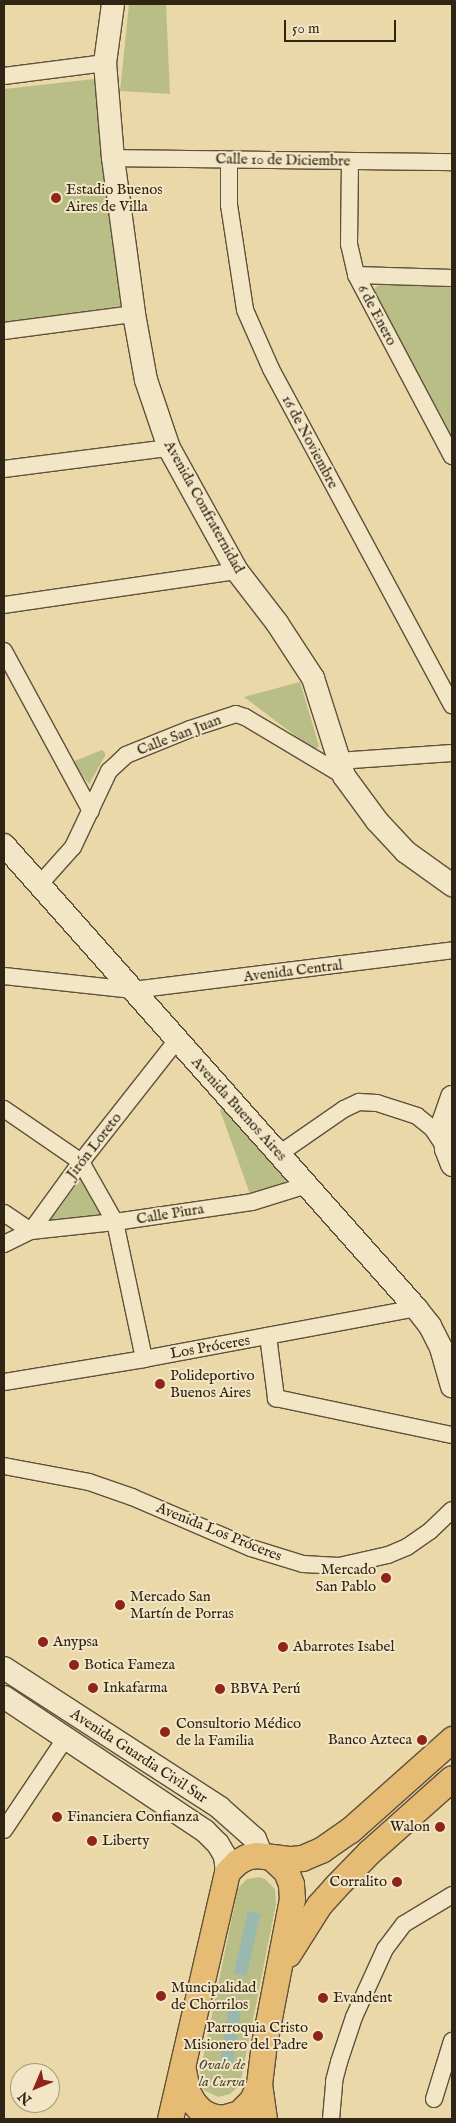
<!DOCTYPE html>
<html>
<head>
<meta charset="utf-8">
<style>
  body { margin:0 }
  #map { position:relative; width:456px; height:2123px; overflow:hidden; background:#ebd8a8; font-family:"IM FELL English",serif }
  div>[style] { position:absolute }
  .green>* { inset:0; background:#b9be86 }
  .water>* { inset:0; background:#99b9af; transform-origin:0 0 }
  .roads { filter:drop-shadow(1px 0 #5f513a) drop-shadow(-1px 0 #5f513a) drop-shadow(0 1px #5f513a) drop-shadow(0 -1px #5f513a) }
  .street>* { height:16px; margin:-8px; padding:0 8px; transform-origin:8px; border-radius:8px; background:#f2e6c6 }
  .secondary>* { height:22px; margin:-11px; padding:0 11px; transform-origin:11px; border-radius:11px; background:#f2e6c6 }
  .primary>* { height:25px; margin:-12.5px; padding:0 12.5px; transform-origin:12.5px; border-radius:12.5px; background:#e6bc74 }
  .dots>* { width:14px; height:14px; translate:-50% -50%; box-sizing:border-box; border:2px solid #f2e6c6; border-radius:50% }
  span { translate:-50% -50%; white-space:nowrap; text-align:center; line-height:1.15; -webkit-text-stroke:4px #f2e6c6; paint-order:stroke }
  .street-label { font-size:15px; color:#302415 }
  .poi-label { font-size:15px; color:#302415 }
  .left { translate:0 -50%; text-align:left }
  .right { translate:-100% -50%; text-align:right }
  .park-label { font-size:15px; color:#524a31; font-style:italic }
  .frame { position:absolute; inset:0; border:5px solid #302415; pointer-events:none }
  .north { position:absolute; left:10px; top:2063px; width:50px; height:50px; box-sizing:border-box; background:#f2e6c6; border:1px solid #a4987f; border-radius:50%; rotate:225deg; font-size:14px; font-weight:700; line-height:20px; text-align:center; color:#302415 }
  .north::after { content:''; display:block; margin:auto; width:18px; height:22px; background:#8f2418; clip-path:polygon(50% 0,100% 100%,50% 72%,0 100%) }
  .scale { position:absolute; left:284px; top:20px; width:112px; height:22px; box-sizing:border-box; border:2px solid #302415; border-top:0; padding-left:6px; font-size:15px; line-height:18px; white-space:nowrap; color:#302415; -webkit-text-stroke:4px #f2e6c6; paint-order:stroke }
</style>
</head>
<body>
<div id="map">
  <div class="green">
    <i style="clip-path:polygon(129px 4px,166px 4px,170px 94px,120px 91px)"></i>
    <i style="clip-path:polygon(94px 79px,122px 306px,4px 322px,4px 89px)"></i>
    <i style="clip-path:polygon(381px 284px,452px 285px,452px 445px,372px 295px,375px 288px)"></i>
    <i style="clip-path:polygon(300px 682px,319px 746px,314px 750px,244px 697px)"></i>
    <i style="clip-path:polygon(102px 750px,105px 753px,105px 756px,89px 784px,72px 762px)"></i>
    <i style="clip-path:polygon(222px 1108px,286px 1180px,282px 1188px,250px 1194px,220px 1110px)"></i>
    <i style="clip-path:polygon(81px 1179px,100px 1214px,48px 1223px)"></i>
    <i style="clip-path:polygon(259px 1877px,265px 1879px,275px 1889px,276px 1904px,240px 2085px,230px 2094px,218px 2097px,204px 2090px,199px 2078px,238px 1888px,247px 1879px)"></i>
  </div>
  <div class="water">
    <i style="left:248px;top:1911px;width:13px;height:64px;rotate:13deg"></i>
    <i style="left:230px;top:1998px;width:13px;height:64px;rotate:9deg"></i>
  </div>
  <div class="roads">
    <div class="street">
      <i style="left:4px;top:76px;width:102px;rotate:-7.3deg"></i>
      <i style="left:113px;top:158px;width:339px;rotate:0.7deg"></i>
      <i style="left:229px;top:160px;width:45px;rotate:90deg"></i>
      <i style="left:229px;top:205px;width:106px;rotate:81.3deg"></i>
      <i style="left:245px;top:310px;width:64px;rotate:66.2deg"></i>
      <i style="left:271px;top:369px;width:382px;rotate:61.7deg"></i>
      <i style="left:350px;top:161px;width:83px;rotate:90.7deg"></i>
      <i style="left:349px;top:244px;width:32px;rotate:77deg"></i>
      <i style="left:356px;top:275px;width:205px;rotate:62.1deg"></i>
      <i style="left:356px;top:275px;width:96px;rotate:1.8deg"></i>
      <i style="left:4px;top:331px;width:131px;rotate:-7.5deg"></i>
      <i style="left:4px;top:469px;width:166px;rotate:-7.3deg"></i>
      <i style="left:4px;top:605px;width:235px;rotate:-8.3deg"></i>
      <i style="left:4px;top:651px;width:182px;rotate:61.5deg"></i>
      <i style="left:338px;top:761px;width:114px;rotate:-4deg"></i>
      <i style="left:39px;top:885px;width:51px;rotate:-48.2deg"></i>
      <i style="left:73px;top:847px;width:84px;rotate:-64.7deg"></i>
      <i style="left:109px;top:771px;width:23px;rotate:-43deg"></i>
      <i style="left:126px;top:755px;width:69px;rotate:-22.1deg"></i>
      <i style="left:190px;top:729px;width:48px;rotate:-18.1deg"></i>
      <i style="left:236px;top:714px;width:9px;rotate:18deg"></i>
      <i style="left:245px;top:717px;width:115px;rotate:30.8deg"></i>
      <i style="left:4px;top:976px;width:130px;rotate:6.2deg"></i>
      <i style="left:133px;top:990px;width:321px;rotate:-7.1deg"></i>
      <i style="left:4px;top:1109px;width:93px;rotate:34.5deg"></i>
      <i style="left:81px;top:1162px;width:69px;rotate:60.5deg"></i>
      <i style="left:115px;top:1222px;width:140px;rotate:78deg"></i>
      <i style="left:279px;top:1154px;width:79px;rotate:-34.7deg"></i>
      <i style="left:344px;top:1109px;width:17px;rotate:-25deg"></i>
      <i style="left:359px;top:1102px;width:18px;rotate:3deg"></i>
      <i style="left:377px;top:1103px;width:42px;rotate:18deg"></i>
      <i style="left:417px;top:1116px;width:19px;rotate:39deg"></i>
      <i style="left:432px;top:1128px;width:25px;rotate:56deg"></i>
      <i style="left:4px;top:1213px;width:32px;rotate:34deg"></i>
      <i style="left:31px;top:1231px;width:84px;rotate:-6.1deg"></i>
      <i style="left:115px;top:1222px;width:138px;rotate:-8.3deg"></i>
      <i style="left:252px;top:1202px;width:58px;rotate:-17.2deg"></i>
      <i style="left:4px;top:1244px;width:30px;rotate:-26deg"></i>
      <i style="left:31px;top:1231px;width:85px;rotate:-54.1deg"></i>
      <i style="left:81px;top:1162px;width:155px;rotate:-51.8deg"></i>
      <i style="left:268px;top:1336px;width:63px;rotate:82.6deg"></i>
      <i style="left:276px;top:1398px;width:180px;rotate:11.9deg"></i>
      <i style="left:4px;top:1382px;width:142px;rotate:-9.3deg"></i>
      <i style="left:144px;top:1359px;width:277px;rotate:-10.6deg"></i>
      <i style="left:4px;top:1466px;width:86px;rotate:10.7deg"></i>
      <i style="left:89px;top:1482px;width:46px;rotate:19.2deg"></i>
      <i style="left:132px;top:1497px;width:129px;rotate:23.2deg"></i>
      <i style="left:251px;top:1548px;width:54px;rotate:17.1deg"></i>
      <i style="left:303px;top:1564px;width:36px;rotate:3deg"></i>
      <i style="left:339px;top:1566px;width:50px;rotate:-12.7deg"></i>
      <i style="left:388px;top:1555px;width:21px;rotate:-23deg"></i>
      <i style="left:407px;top:1547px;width:28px;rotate:-35deg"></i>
      <i style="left:430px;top:1531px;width:30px;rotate:-44deg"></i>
      <i style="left:4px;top:1830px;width:110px;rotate:-56.2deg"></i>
      <i style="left:434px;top:2099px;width:61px;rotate:-72.8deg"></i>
      <i style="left:331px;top:2119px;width:38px;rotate:-85deg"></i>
      <i style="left:334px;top:2081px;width:20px;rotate:-75deg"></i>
      <i style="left:339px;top:2062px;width:47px;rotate:-71.6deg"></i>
      <i style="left:354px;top:2017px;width:75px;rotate:-65.5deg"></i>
      <i style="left:385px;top:1949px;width:31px;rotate:-53deg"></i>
      <i style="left:404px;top:1924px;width:56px;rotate:-31.1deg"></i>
    </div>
    <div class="secondary">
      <i style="left:113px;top:4px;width:60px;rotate:97.7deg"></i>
      <i style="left:105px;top:63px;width:95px;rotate:85.2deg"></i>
      <i style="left:113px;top:158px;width:157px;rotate:82.3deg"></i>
      <i style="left:134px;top:314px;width:67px;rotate:79.7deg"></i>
      <i style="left:146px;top:380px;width:72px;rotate:71.3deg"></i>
      <i style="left:169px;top:448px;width:141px;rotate:61.1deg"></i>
      <i style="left:237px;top:571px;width:66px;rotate:52.4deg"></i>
      <i style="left:277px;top:623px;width:66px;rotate:56.8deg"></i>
      <i style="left:313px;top:678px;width:103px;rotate:72.4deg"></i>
      <i style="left:344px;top:776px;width:56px;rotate:53.7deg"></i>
      <i style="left:377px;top:821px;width:42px;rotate:46.9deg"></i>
      <i style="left:406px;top:852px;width:57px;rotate:35.7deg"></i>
      <i style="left:4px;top:845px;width:620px;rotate:48.34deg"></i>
      <i style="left:416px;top:1308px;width:23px;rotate:52deg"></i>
      <i style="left:430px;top:1326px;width:25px;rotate:63deg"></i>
      <i style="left:441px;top:1348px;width:40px;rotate:74deg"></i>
      <i style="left:452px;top:1097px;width:24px;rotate:109deg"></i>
      <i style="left:444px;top:1120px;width:29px;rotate:86deg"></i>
      <i style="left:446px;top:1149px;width:17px;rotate:69deg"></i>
      <i style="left:4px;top:1668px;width:257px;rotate:32.9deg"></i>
      <i style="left:220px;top:1808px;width:47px;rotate:41.5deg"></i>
      <i style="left:255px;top:1839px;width:18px;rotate:68deg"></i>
      <i style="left:4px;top:1697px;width:242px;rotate:33.7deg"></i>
      <i style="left:205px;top:1831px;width:18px;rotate:45deg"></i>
      <i style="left:218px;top:1844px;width:14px;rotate:60deg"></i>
      <i style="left:225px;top:1856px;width:16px;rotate:83deg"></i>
    </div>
    <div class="primary">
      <i style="left:288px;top:1954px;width:58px;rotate:-57.7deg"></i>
      <i style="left:319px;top:1905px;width:24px;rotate:-48deg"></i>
      <i style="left:335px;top:1887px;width:49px;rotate:-45.8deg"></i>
      <i style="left:369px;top:1852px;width:111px;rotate:-41.7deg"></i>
      <i style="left:183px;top:2070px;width:21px;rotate:79deg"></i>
      <i style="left:187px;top:2091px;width:13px;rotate:61deg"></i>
      <i style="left:193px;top:2102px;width:12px;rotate:48deg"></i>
      <i style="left:201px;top:2111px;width:11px;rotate:27deg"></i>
      <i style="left:211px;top:2116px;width:11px;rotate:10deg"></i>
      <i style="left:222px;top:2118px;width:18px;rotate:-16deg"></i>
      <i style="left:239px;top:2113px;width:18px;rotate:-45deg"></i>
      <i style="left:252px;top:2100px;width:17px;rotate:-66deg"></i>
      <i style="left:170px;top:2119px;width:253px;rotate:-77deg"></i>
      <i style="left:227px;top:1872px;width:14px;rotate:-45deg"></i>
      <i style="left:237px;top:1862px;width:10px;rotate:-29deg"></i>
      <i style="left:246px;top:1857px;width:10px;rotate:-11deg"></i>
      <i style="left:256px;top:1855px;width:35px;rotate:7deg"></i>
      <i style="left:291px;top:1859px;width:11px;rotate:-5deg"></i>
      <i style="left:302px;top:1858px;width:21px;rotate:-23deg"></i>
      <i style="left:321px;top:1850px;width:35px;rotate:-35deg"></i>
      <i style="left:350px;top:1830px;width:137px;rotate:-41.7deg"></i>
      <i style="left:264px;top:2119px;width:35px;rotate:-98deg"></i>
      <i style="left:259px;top:2084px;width:35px;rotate:-83deg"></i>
      <i style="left:263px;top:2049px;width:153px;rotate:-79.1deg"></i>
      <i style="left:292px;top:1899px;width:15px;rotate:-94deg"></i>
      <i style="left:291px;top:1884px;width:14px;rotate:-111deg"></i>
      <i style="left:286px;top:1871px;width:19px;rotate:-137deg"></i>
    </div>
  </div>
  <div class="dots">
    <i style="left:56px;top:198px;background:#8f2418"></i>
    <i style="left:160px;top:1384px;background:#8f2418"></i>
    <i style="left:386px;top:1578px;background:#8f2418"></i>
    <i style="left:120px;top:1605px;background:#8f2418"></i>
    <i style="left:43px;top:1642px;background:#8f2418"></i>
    <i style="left:283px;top:1647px;background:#8f2418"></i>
    <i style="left:74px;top:1665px;background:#8f2418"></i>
    <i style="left:93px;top:1688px;background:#8f2418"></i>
    <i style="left:220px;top:1689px;background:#8f2418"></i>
    <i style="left:165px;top:1732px;background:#8f2418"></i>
    <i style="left:422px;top:1740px;background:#8f2418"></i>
    <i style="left:57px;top:1817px;background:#8f2418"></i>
    <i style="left:440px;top:1827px;background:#8f2418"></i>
    <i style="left:92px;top:1841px;background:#8f2418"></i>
    <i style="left:397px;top:1882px;background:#8f2418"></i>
    <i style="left:161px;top:1996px;background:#8f2418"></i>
    <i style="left:323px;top:1998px;background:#8f2418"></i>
    <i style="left:318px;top:2036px;background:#8f2418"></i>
  </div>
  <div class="street-label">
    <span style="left:283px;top:160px;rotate:1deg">Calle 10 de Diciembre</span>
    <span style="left:377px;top:315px;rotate:62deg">6 de Enero</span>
    <span style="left:310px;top:442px;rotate:62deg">16 de Noviembre</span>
    <span style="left:204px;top:507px;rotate:61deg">Avenida Confraternidad</span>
    <span style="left:179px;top:735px;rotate:-21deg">Calle San Juan</span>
    <span style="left:293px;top:971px;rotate:-7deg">Avenida Central</span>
    <span style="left:239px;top:1109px;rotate:48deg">Avenida Buenos Aires</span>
    <span style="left:94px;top:1146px;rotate:-52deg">Jirón Loreto</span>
    <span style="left:170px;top:1214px;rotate:-9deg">Calle Piura</span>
    <span style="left:210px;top:1347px;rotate:-10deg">Los Próceres</span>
    <span style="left:219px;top:1532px;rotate:22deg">Avenida Los Próceres</span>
    <span style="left:139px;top:1756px;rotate:33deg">Avenida Guardia Civil Sur</span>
  </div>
  <div class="poi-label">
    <span class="left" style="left:66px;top:198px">Estadio Buenos<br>Aires de Villa</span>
    <span class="left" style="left:170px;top:1384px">Polideportivo<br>Buenos Aires</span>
    <span class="right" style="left:376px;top:1578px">Mercado<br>San Pablo</span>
    <span class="left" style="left:130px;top:1605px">Mercado San<br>Martín de Porras</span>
    <span class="left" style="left:53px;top:1642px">Anypsa</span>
    <span class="left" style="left:293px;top:1647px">Abarrotes Isabel</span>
    <span class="left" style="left:84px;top:1665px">Botica Fameza</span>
    <span class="left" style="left:103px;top:1688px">Inkafarma</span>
    <span class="left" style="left:230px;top:1689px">BBVA Perú</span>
    <span class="left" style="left:176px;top:1732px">Consultorio Médico<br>de la Familia</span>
    <span class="right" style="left:412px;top:1740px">Banco Azteca</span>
    <span class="left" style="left:67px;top:1817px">Financiera Confianza</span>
    <span class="right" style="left:430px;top:1827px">Walon</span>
    <span class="left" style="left:102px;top:1841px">Liberty</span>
    <span class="right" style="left:387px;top:1882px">Corralito</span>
    <span class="left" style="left:171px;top:1996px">Muncipalidad<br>de Chorrilos</span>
    <span class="left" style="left:333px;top:1998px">Evandent</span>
    <span class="right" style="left:308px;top:2036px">Parroquia Cristo<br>Misionero del Padre</span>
  </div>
  <div class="park-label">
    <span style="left:222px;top:2073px">Ovalo de<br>la Curva</span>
  </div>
  <div class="frame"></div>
  <div class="north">N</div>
  <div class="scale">50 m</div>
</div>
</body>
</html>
